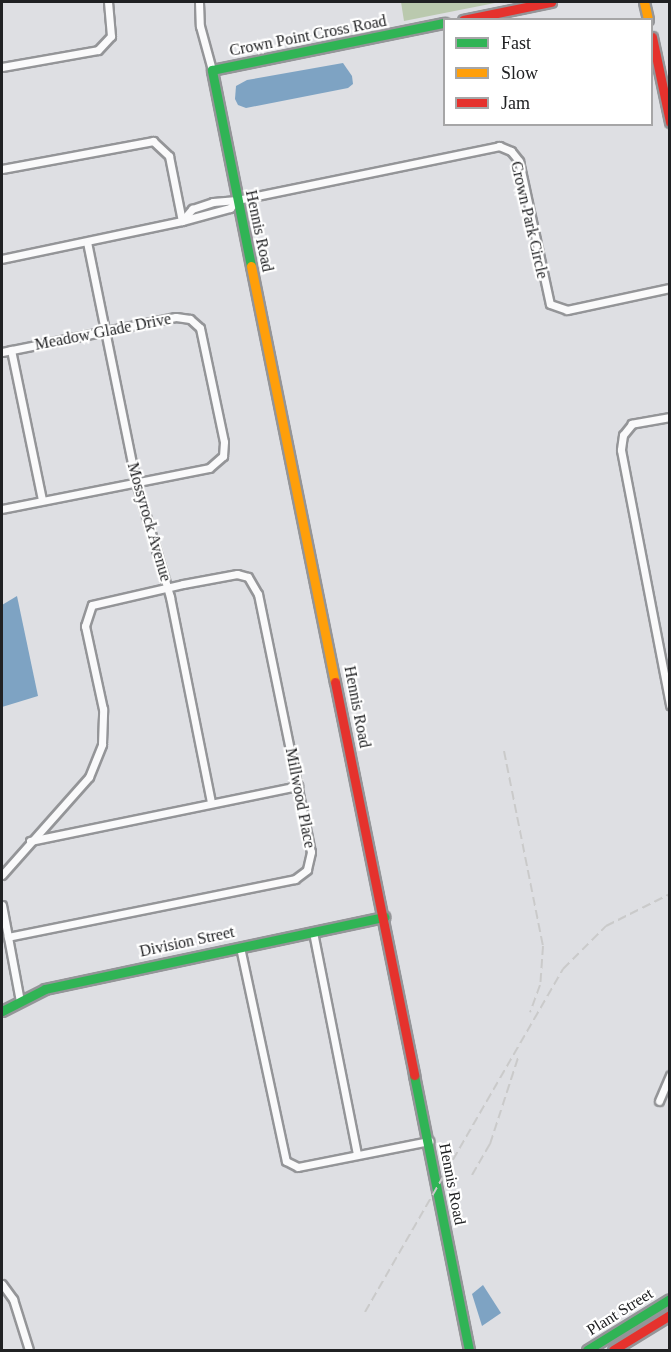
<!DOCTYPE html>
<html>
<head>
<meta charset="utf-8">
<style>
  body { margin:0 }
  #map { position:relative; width:671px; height:1352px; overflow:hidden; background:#dedfe3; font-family:"Times New Roman",serif }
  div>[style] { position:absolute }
  .green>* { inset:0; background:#bac9ae }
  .water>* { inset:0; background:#7ea3c3 }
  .roads { filter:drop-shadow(2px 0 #949598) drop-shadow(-2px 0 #949598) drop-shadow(0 2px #949598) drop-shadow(0 -2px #949598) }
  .street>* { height:7px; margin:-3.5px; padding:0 3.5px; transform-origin:3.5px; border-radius:3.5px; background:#fafafb }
  .fast>* { height:9px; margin:-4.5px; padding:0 4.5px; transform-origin:4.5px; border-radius:4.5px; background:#30b455 }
  .slow>* { height:9px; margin:-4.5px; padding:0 4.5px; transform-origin:4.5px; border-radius:4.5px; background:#ff9f0a }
  .jam>* { height:9px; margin:-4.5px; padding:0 4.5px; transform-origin:4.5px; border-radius:4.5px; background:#e5322d }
  .rail>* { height:2px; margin-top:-1px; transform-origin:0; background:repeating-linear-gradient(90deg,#cacaca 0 9px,transparent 0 13.5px) }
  span { translate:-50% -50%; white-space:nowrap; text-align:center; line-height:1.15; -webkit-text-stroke:4.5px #fff; paint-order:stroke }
  .street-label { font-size:16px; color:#202123 }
  .frame { position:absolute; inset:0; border:3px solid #202123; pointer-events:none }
  .legend { position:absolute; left:443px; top:18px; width:210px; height:108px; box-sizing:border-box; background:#fff; border:2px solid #a6a6a7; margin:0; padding:8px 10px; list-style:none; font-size:18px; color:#202123 }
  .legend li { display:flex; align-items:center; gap:12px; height:30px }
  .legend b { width:30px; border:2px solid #a6a6a7 }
</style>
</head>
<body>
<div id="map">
  <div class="green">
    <i style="clip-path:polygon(401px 2px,500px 2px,404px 21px)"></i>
  </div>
  <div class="water">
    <i style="clip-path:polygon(343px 63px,352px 76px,353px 84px,348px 88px,246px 108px,238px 105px,235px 99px,236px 86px,247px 80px)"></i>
    <i style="clip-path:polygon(17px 596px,38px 696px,2px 707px,2px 605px)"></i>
    <i style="clip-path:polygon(483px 1285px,501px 1313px,482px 1326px,472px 1294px)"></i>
  </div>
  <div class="roads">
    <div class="street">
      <i style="left:199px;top:2px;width:24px;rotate:88deg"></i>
      <i style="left:200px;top:26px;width:46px;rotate:74.7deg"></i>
      <i style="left:2px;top:67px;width:97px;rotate:-10deg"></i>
      <i style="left:98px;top:50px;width:19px;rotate:-47deg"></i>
      <i style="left:111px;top:36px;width:34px;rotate:-95deg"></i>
      <i style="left:2px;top:169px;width:154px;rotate:-10.5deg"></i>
      <i style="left:153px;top:141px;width:22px;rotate:43deg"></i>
      <i style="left:169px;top:156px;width:66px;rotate:78.7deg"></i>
      <i style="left:182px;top:221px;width:184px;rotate:168.1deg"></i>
      <i style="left:182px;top:221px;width:16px;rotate:-50deg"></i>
      <i style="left:192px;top:209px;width:22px;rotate:-18deg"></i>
      <i style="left:213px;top:202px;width:24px;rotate:-5deg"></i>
      <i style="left:237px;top:200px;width:268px;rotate:-11.6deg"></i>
      <i style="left:499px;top:146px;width:13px;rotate:23deg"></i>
      <i style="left:511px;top:151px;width:13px;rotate:51deg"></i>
      <i style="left:519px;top:161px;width:146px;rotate:77.8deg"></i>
      <i style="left:550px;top:304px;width:18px;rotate:19deg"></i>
      <i style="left:567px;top:310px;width:105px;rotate:-12.1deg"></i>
      <i style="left:182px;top:221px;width:50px;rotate:-15.2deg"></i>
      <i style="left:230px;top:208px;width:11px;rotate:-49deg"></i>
      <i style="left:87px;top:242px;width:245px;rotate:78.5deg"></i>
      <i style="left:136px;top:482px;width:120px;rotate:73.5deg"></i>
      <i style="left:170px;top:597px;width:210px;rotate:78.7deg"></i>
      <i style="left:11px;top:350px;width:153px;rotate:78.3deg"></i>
      <i style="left:2px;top:352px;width:177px;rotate:-11.4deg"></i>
      <i style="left:176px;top:317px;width:14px;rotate:8deg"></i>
      <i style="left:190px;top:319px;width:13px;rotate:42deg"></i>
      <i style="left:200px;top:328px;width:116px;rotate:78.1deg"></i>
      <i style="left:224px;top:442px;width:14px;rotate:94deg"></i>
      <i style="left:223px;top:456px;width:18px;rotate:139deg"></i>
      <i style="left:209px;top:468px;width:211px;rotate:168.8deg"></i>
      <i style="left:670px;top:417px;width:39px;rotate:170deg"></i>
      <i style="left:632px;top:424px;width:14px;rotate:129deg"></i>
      <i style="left:623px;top:435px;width:15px;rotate:98deg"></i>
      <i style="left:621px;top:450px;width:260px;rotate:79.1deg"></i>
      <i style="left:30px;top:841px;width:274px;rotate:-11.6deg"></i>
      <i style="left:2px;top:875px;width:131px;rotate:-48.4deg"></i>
      <i style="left:89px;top:777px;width:35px;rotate:-68deg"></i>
      <i style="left:102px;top:744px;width:35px;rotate:-88deg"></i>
      <i style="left:103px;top:709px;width:85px;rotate:-102.2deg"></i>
      <i style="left:85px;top:626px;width:22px;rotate:-72deg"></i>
      <i style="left:92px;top:605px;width:93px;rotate:-13deg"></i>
      <i style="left:183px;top:584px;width:55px;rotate:-10.5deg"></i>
      <i style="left:237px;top:574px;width:11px;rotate:15deg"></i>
      <i style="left:248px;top:577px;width:20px;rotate:60deg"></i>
      <i style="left:258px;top:594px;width:263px;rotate:78.4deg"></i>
      <i style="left:311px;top:852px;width:18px;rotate:103deg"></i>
      <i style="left:307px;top:870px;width:15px;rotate:143deg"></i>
      <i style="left:295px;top:879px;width:293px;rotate:168.6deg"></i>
      <i style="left:2px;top:905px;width:98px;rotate:79.4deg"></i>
      <i style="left:313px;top:932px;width:227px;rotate:78.8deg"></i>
      <i style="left:240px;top:947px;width:219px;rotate:77.9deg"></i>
      <i style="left:286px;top:1161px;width:13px;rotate:27deg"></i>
      <i style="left:298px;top:1167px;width:134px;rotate:-11.2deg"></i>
      <i style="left:659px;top:1101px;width:28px;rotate:-67deg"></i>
      <i style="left:2px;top:1284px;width:19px;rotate:54deg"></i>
      <i style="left:13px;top:1299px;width:53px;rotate:72.6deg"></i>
    </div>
    <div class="fast">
      <i style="left:251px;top:266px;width:200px;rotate:-101.3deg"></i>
      <i style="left:212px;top:70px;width:237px;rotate:-11.5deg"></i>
      <i style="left:2px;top:1011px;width:48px;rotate:-27.1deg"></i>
      <i style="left:45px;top:989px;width:347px;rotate:-12deg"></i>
      <i style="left:414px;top:1075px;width:280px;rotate:78.7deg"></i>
      <i style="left:587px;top:1350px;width:97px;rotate:-31.6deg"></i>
    </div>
    <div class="slow">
      <i style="left:644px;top:2px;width:18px;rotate:77deg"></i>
      <i style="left:251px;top:266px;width:424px;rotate:78.6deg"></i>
    </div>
    <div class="jam">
      <i style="left:463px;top:20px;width:90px;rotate:-11.6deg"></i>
      <i style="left:652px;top:37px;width:87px;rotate:78deg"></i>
      <i style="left:335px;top:682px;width:401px;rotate:78.6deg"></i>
      <i style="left:613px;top:1350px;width:67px;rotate:-31.6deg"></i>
    </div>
  </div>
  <div class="rail">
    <i style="left:504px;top:751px;width:199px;rotate:78.7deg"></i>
    <i style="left:543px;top:946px;width:39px;rotate:94deg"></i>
    <i style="left:540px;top:985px;width:29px;rotate:110deg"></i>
    <i style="left:472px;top:1175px;width:36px;rotate:-60deg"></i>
    <i style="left:490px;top:1144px;width:94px;rotate:-72deg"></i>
    <i style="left:365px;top:1312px;width:396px;rotate:-60deg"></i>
    <i style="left:563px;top:969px;width:61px;rotate:-45deg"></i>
    <i style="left:606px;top:926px;width:72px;rotate:-26.6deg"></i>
  </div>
  <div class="street-label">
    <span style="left:308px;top:36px;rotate:-11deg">Crown Point Cross Road</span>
    <span style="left:529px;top:220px;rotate:77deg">Crown Park Circle</span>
    <span style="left:259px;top:231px;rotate:78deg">Hennis Road</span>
    <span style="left:103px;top:332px;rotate:-11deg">Meadow Glade Drive</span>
    <span style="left:149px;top:522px;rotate:74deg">Mossyrock Avenue</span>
    <span style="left:357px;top:707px;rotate:79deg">Hennis Road</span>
    <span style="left:300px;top:798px;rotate:79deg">Millwood Place</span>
    <span style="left:187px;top:942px;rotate:-12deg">Division Street</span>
    <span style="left:452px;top:1184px;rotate:79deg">Hennis Road</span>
    <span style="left:620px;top:1312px;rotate:-32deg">Plant Street</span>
  </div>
  <div class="frame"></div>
  <ul class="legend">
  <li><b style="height:8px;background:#30b455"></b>Fast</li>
  <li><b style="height:8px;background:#ff9f0a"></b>Slow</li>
  <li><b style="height:8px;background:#e5322d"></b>Jam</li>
  </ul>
</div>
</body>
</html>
